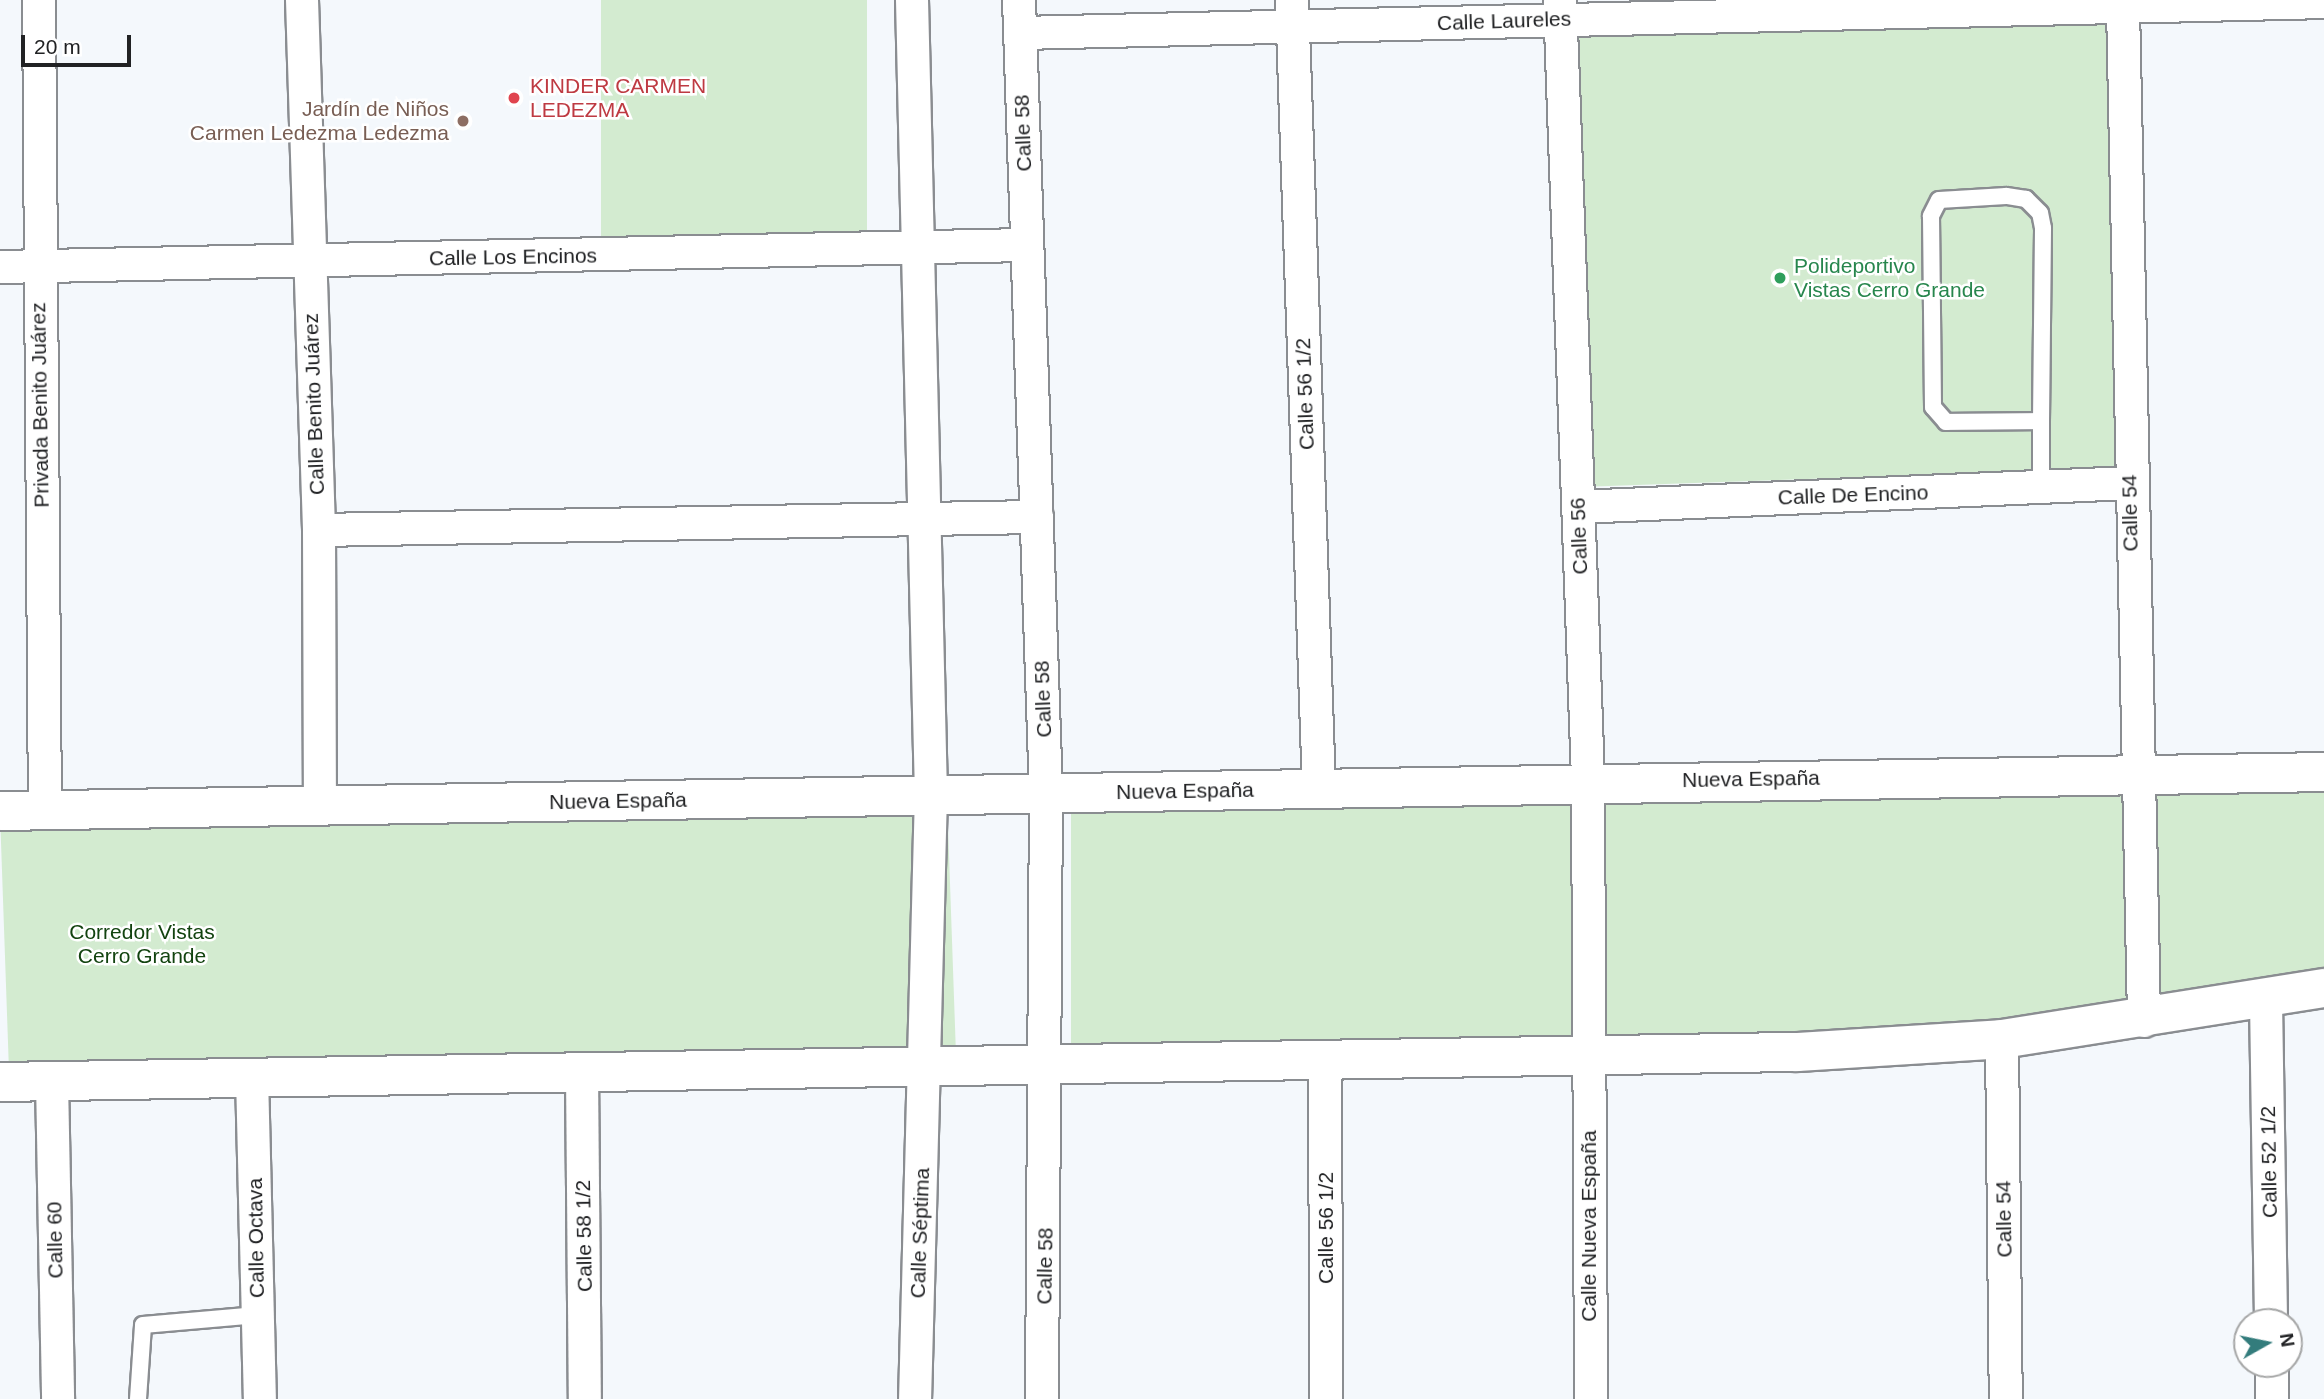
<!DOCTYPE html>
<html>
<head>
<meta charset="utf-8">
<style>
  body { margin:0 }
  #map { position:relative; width:2324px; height:1399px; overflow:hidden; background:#f4f8fc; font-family:Arial,sans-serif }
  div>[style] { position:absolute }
  .green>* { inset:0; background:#d3ebd0; transform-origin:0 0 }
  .roads { filter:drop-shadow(2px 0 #8a8d91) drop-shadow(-2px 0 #8a8d91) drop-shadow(0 2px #8a8d91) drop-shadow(0 -2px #8a8d91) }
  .service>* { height:16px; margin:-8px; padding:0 8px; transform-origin:8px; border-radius:8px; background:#fff }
  .minor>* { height:32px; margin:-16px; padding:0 16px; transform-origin:16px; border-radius:16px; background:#fff }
  .tertiary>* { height:38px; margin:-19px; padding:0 19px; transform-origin:19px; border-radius:19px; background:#fff }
  .dots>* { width:19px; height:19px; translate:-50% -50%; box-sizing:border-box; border:4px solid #fff; border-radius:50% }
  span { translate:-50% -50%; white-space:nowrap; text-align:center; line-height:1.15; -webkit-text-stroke:5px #fff; paint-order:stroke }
  .street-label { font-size:21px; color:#212224 }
  .health-label { font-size:21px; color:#be3a42 }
  .left { translate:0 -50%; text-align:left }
  .education-label { font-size:21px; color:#785e54 }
  .right { translate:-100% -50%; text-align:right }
  .leisure-label { font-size:21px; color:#27864d }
  .park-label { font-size:21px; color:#12430f }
  .north { position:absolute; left:2233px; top:1308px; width:70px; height:70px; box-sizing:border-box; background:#fff; border:2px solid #a6a7a7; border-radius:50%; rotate:81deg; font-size:19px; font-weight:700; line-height:28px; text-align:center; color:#212224 }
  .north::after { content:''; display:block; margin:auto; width:24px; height:32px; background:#337c7c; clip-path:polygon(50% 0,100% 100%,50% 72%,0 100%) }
  .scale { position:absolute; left:21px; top:35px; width:110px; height:32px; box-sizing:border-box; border:4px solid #212224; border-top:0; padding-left:9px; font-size:21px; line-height:24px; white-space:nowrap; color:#212224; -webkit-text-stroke:5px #fff; paint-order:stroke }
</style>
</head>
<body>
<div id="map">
  <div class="green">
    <i style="left:601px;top:0;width:266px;height:244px"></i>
    <i style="left:2117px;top:6px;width:462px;height:554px;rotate:88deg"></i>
    <i style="left:1594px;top:773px;width:271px;height:523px;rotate:90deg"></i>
    <i style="clip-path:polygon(1602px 775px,2134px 777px,2144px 998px,1971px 1027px,1600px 1045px)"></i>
    <i style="clip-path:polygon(2324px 777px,2324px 967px,2148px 998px,2138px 780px)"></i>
    <i style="left:947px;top:797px;width:260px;height:947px;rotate:88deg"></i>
  </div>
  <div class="roads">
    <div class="service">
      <i style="left:2041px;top:487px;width:66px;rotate:-90deg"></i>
      <i style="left:2041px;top:421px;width:193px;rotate:-89.4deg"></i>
      <i style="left:2043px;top:228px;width:15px;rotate:-101deg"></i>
      <i style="left:2040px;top:213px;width:20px;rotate:-135deg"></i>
      <i style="left:2026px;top:199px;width:20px;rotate:-171deg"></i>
      <i style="left:2006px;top:196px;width:67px;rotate:176.6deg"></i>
      <i style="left:1939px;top:200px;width:18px;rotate:117deg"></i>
      <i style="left:1931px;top:216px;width:191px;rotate:89.4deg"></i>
      <i style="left:1933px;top:407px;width:20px;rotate:49deg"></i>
      <i style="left:1946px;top:422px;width:95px;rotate:-0.6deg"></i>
      <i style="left:138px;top:1399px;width:74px;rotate:-86.1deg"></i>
      <i style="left:143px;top:1325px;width:115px;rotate:-5deg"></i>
    </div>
    <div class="minor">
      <i style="left:39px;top:0;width:810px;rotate:89.58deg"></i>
      <i style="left:302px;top:0;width:530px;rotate:88.16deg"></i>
      <i style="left:319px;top:530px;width:279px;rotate:89.8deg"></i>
      <i style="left:912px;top:0;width:794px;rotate:88.63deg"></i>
      <i style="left:931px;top:794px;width:605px;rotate:91.51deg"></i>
      <i style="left:1019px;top:0;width:793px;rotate:88.05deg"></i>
      <i style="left:1046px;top:793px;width:606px;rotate:90.38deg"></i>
      <i style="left:1292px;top:0;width:789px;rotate:88.04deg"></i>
      <i style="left:1560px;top:0;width:781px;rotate:87.94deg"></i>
      <i style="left:1588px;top:780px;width:619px;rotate:89.72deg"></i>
      <i style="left:2123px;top:6px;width:1015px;rotate:88.81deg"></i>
      <i style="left:1021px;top:33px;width:1303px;rotate:-1.36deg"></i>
      <i style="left:0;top:267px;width:1026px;rotate:-1.23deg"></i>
      <i style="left:1578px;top:507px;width:552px;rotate:-2.49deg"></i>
      <i style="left:319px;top:530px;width:718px;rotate:-1.04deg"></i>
      <i style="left:2266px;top:1001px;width:321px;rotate:89.1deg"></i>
      <i style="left:2002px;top:1039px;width:360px;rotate:89.4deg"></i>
      <i style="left:1325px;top:1058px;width:341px;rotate:89.8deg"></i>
      <i style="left:582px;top:1073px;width:326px;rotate:89.5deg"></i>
      <i style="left:252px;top:1076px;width:323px;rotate:88.6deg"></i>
      <i style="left:52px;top:1081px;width:318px;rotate:88.9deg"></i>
      <i style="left:2272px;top:1364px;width:35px;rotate:90deg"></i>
    </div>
    <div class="tertiary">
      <i style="left:0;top:811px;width:2324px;rotate:-0.96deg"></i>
      <i style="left:0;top:1082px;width:1797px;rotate:-0.96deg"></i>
      <i style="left:1797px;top:1052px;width:205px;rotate:-3.6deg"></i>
      <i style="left:2002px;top:1039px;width:326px;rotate:-9deg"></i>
    </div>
  </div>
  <div class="dots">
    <i style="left:514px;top:98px;background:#e0444e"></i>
    <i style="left:463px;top:121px;background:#8d6e63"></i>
    <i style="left:1780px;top:278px;background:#2e9e5b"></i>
  </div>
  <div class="street-label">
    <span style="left:1504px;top:21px;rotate:-2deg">Calle Laureles</span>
    <span style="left:1023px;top:133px;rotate:-92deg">Calle 58</span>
    <span style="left:513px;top:257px;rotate:-1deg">Calle Los Encinos</span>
    <span style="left:1305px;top:394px;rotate:-92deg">Calle 56 1/2</span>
    <span style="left:314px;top:404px;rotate:-92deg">Calle Benito Juárez</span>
    <span style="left:40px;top:405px;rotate:-91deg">Privada Benito Juárez</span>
    <span style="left:1853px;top:495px;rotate:-2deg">Calle De Encino</span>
    <span style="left:2130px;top:513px;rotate:-91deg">Calle 54</span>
    <span style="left:1579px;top:536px;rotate:-92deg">Calle 56</span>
    <span style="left:1043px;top:699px;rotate:-92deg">Calle 58</span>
    <span style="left:1751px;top:779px;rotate:-1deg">Nueva España</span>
    <span style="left:1185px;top:791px;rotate:-1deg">Nueva España</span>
    <span style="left:618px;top:801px;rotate:-1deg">Nueva España</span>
    <span style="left:2269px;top:1162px;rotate:-91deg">Calle 52 1/2</span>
    <span style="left:2004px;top:1219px;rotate:-91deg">Calle 54</span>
    <span style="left:1589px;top:1226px;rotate:-90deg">Calle Nueva España</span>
    <span style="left:1326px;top:1228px;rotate:-90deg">Calle 56 1/2</span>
    <span style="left:920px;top:1233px;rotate:-88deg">Calle Séptima</span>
    <span style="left:584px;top:1236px;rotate:-91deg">Calle 58 1/2</span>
    <span style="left:256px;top:1238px;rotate:-91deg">Calle Octava</span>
    <span style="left:55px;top:1240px;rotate:-91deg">Calle 60</span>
    <span style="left:1045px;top:1266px;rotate:-89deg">Calle 58</span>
  </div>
  <div class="health-label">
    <span class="left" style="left:530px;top:98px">KINDER CARMEN<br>LEDEZMA</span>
  </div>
  <div class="education-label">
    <span class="right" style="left:449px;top:121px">Jardín de Niños<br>Carmen Ledezma Ledezma</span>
  </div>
  <div class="leisure-label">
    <span class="left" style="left:1794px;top:278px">Polideportivo<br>Vistas Cerro Grande</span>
  </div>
  <div class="park-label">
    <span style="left:142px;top:944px">Corredor Vistas<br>Cerro Grande</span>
  </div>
  <div class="north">N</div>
  <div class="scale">20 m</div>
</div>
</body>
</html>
